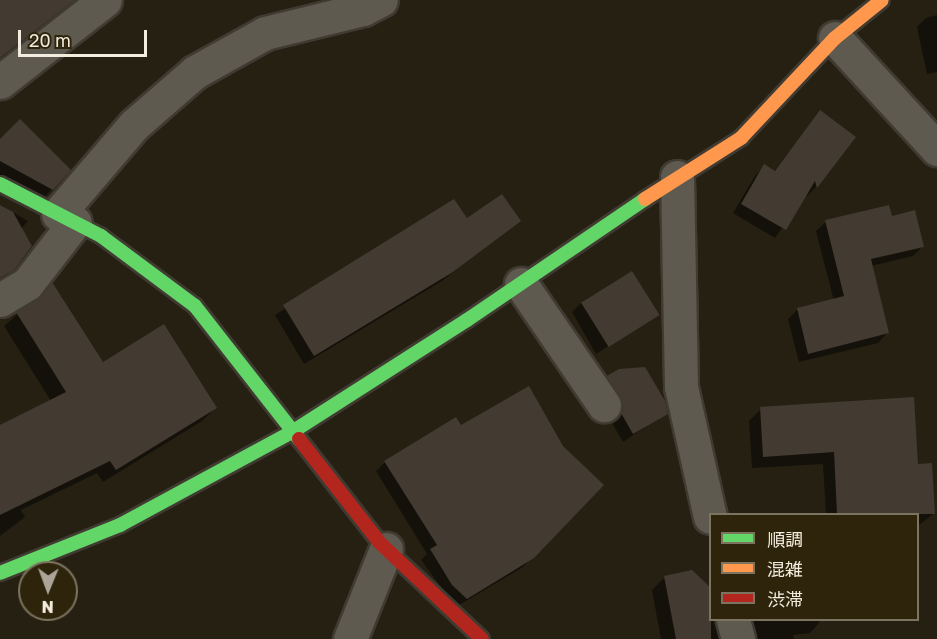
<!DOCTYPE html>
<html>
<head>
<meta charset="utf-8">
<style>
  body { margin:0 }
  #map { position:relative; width:937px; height:639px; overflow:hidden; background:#262013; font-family:"Golos Text","Noto Sans JP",sans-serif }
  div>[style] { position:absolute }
  .shadow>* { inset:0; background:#0007 }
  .building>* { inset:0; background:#433a32; transform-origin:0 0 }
  .roads { filter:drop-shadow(2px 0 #403b32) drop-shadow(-2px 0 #403b32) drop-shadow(0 2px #403b32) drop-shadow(0 -2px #403b32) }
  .street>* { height:33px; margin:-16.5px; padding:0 16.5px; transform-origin:16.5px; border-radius:16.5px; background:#5e5a50 }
  .fast>* { height:14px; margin:-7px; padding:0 7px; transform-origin:7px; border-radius:7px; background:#63d668 }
  .slow>* { height:14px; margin:-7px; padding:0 7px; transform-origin:7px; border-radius:7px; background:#ff974d }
  .jam>* { height:14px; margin:-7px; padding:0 7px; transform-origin:7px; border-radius:7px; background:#b3261e }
  span { translate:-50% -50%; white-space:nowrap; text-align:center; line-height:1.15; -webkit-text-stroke:6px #2e240b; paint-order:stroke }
  .legend { position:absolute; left:709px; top:513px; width:210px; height:108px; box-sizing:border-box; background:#2e240b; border:2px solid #7d745f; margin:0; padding:8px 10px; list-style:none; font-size:18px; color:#f3ecde }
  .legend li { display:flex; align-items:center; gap:12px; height:30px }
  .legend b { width:30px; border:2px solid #7d745f }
  .north { position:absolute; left:18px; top:561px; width:60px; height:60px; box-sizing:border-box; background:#2e240b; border:2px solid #7d745f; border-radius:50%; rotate:181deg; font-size:16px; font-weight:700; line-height:24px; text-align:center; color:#f3ecde }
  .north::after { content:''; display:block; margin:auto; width:21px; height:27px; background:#aba597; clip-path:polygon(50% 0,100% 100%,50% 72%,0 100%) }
  .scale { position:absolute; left:18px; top:30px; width:129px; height:27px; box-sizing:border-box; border:3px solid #f3ecde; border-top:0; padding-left:8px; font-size:18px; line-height:21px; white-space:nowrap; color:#f3ecde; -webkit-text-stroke:4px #2e240b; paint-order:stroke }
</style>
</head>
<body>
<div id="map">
  <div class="shadow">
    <i style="clip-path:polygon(0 0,76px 0,0 59px)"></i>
    <i style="clip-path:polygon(937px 15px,937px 72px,927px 74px,917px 27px,926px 18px)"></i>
    <i style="clip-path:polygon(820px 112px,854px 137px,816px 187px,807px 196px,807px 192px,775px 238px,733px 213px,755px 176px,765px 166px,774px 172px)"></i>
    <i style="clip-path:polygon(0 141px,52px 189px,43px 199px,0 178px)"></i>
    <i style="clip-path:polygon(454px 201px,467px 220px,519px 221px,442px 281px,304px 364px,275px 315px)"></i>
    <i style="clip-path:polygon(0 205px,28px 221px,21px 229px,13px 269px,0 282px)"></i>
    <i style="clip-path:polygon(891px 217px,922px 247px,913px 256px,871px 266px,887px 333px,878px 343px,799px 362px,788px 319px,798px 309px,834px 301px,816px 231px,826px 222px)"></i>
    <i style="clip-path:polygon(52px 284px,102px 364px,215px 408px,202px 421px,103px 482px,97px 473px,21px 510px,25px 517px,0 536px,0 426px,51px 401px,4px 326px)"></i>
    <i style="clip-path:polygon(581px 303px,657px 315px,596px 354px,572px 312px)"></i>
    <i style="clip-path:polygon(620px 370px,666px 413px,623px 442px,612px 423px,611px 405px,598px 387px)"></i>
    <i style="clip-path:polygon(761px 409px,916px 465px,930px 465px,933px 514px,918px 526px,918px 514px,826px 514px,823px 464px,752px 468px,749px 421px)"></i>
    <i style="clip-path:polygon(460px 427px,562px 447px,601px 485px,523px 567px,456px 607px,421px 560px,427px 554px,376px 471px,385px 462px)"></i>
    <i style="clip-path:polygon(665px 577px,713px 620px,719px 639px,661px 639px,652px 590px)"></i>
    <i style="clip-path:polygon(739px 620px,819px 620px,819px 623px,810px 633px,793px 635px,794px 639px,746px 639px)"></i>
  </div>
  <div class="building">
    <i style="clip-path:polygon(0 0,75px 0,0 58px)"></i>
    <i style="clip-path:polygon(820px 110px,856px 137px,817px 188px,815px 181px,786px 230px,741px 204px,764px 164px,775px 171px)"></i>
    <i style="clip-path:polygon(20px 119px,71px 170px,53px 190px,0 161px,0 139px)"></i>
    <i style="clip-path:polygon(502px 194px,521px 221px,453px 272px,314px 356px,283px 305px,454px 199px,467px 218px)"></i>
    <i style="clip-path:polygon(0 205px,13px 212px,32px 246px,14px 270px,0 278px)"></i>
    <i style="clip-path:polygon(889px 205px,892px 216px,915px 210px,924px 247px,871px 259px,889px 333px,808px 354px,797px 308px,844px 296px,825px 220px)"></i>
    <i style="left:632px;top:271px;width:52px;height:60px;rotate:58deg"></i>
    <i style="clip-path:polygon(52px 282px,103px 362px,164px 324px,217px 408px,116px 470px,110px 461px,0 515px,0 425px,66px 392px,16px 312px,37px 300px)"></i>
    <i style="clip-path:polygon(645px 367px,665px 401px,668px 414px,633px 434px,621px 413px,620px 395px,607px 376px,619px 369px)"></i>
    <i style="clip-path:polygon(529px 386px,563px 446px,604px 485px,534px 558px,467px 599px,452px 585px,430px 549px,437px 545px,384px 461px,456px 417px,461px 425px)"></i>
    <i style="clip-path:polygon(914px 397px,918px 464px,932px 463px,935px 514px,837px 514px,834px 452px,763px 457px,760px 407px)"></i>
    <i style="clip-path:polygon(692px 570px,711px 588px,711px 639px,676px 639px,664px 576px)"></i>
  </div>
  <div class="roads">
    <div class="street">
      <i style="left:835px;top:38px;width:151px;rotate:47.4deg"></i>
      <i style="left:0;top:82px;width:133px;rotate:-38deg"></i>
      <i style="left:677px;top:177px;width:210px;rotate:88.9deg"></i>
      <i style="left:681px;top:387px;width:133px;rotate:77.4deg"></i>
      <i style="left:58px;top:214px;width:117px;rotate:-49.5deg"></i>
      <i style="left:134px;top:125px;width:81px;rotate:-41deg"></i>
      <i style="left:195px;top:72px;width:80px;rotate:-29.1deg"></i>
      <i style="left:265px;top:33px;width:101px;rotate:-13.8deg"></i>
      <i style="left:363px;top:9px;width:20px;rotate:-27deg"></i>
      <i style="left:521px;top:284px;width:147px;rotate:55.6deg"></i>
      <i style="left:0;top:300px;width:31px;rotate:-31deg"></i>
      <i style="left:27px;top:284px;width:78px;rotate:-52.3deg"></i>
      <i style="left:733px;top:620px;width:20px;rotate:75deg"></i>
      <i style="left:350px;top:639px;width:97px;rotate:-68.2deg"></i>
    </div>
    <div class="fast">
      <i style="left:0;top:184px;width:114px;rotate:27.2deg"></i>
      <i style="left:101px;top:236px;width:117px;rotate:36.7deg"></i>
      <i style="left:195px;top:306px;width:169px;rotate:52deg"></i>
      <i style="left:0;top:573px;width:129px;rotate:-21.8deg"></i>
      <i style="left:120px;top:525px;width:196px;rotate:-28.4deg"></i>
      <i style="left:292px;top:432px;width:208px;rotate:-32.6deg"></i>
      <i style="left:467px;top:320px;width:215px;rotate:-34.2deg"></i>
    </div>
    <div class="slow">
      <i style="left:645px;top:199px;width:114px;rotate:-32.4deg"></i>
      <i style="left:741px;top:138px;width:137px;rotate:-46.8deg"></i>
      <i style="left:835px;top:38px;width:60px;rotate:-39deg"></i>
    </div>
    <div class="jam">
      <i style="left:299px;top:439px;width:132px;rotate:52.1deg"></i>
      <i style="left:380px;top:543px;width:140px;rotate:43.3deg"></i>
    </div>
  </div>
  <ul class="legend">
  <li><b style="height:8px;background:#63d668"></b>順調</li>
  <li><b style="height:8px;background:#ff974d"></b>混雑</li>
  <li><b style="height:8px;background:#b3261e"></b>渋滞</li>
  </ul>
  <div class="north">N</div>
  <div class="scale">20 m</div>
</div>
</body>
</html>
